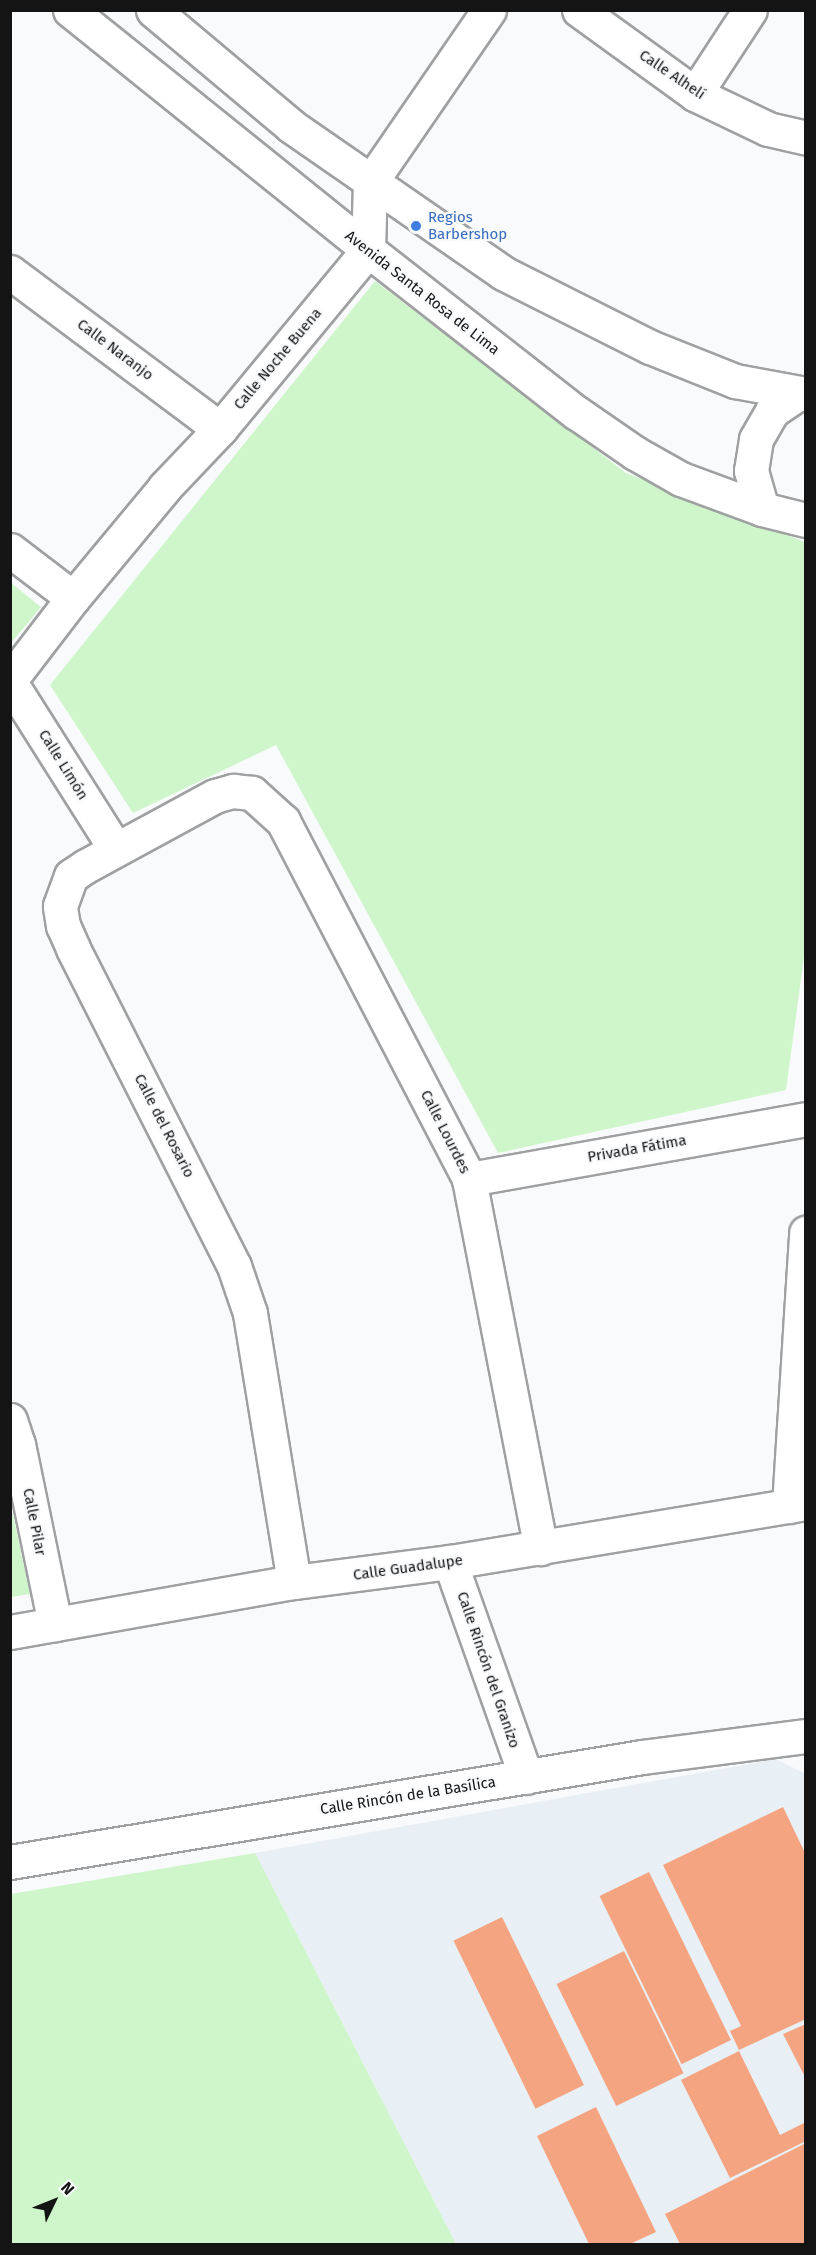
<!DOCTYPE html>
<html>
<head>
<meta charset="utf-8">
<style>
  body { margin:0 }
  #map { position:relative; width:816px; height:2255px; overflow:hidden; background:#f9fafc; font-family:"Fira Sans",sans-serif }
  div>[style] { position:absolute }
  .built>* { inset:0; background:#e8f0f6 }
  .green>* { inset:0; background:#cef6ca }
  .building>* { inset:0; background:#f5a481; transform-origin:0 0 }
  .roads { filter:drop-shadow(2px 0 #9fa0a1) drop-shadow(-2px 0 #9fa0a1) drop-shadow(0 2px #9fa0a1) drop-shadow(0 -2px #9fa0a1) }
  .minor>* { height:33px; margin:-16.5px; padding:0 16.5px; transform-origin:16.5px; border-radius:16.5px; background:#fff }
  .dots>* { width:16px; height:16px; translate:-50% -50%; box-sizing:border-box; border:3px solid #f9fafc; border-radius:50% }
  span { translate:-50% -50%; white-space:nowrap; text-align:center; line-height:1.15; -webkit-text-stroke:4.5px #f9fafc; paint-order:stroke }
  .street-label { font-size:15px; color:#141415 }
  .shop-label { font-size:15px; color:#366cbe }
  .left { translate:0 -50%; text-align:left }
  .frame { position:absolute; inset:0; border:12px solid #141415; pointer-events:none }
  .north { position:absolute; left:24px; top:2171px; width:60px; height:60px; -webkit-text-stroke:4px #f9fafc; paint-order:stroke; rotate:47deg; font-size:16px; font-weight:700; line-height:24px; text-align:center; color:#141415 }
  .north::after { content:''; display:block; margin:auto; width:21px; height:27px; background:#141415; clip-path:polygon(50% 0,100% 100%,50% 72%,0 100%) }
</style>
</head>
<body>
<div id="map">
  <div class="built">
    <i style="clip-path:polygon(776px 1759px,806px 1774px,805px 2244px,456px 2244px,255px 1853px)"></i>
  </div>
  <div class="green">
    <i style="clip-path:polygon(375px 281px,626px 473px,805px 542px,806px 942px,786px 1090px,498px 1153px,276px 745px,133px 813px,50px 685px)"></i>
    <i style="clip-path:polygon(11px 583px,41px 607px,11px 643px)"></i>
    <i style="clip-path:polygon(10px 1501px,30px 1594px,11px 1597px,10px 1597px)"></i>
    <i style="clip-path:polygon(255px 1853px,456px 2244px,11px 2244px,11px 1894px)"></i>
  </div>
  <div class="building">
    <i style="clip-path:polygon(783px 1807px,806px 1855px,806px 2019px,739px 2050px,730px 2031px,741px 2026px,663px 1865px)"></i>
    <i style="left:649px;top:1872px;width:187px;height:55px;rotate:64deg"></i>
    <i style="left:502px;top:1917px;width:187px;height:54px;rotate:64deg"></i>
    <i style="left:624px;top:1951px;width:136px;height:75px;rotate:64deg"></i>
    <i style="clip-path:polygon(806px 2024px,806px 2079px,783px 2034px)"></i>
    <i style="clip-path:polygon(739px 2051px,780px 2135px,806px 2122px,806px 2141px,730px 2178px,681px 2080px)"></i>
    <i style="clip-path:polygon(596px 2107px,656px 2232px,630px 2244px,589px 2244px,537px 2136px)"></i>
    <i style="clip-path:polygon(806px 2143px,806px 2244px,680px 2244px,665px 2214px)"></i>
  </div>
  <div class="roads">
    <div class="minor">
      <i style="left:70px;top:10px;width:383px;rotate:38.8deg"></i>
      <i style="left:368px;top:250px;width:265px;rotate:38deg"></i>
      <i style="left:577px;top:413px;width:70px;rotate:34.6deg"></i>
      <i style="left:635px;top:453px;width:53px;rotate:29.5deg"></i>
      <i style="left:681px;top:479px;width:86px;rotate:20.3deg"></i>
      <i style="left:762px;top:509px;width:45px;rotate:14deg"></i>
      <i style="left:153px;top:10px;width:180px;rotate:40deg"></i>
      <i style="left:291px;top:126px;width:258px;rotate:34.7deg"></i>
      <i style="left:503px;top:273px;width:165px;rotate:26.7deg"></i>
      <i style="left:650px;top:347px;width:92px;rotate:21.8deg"></i>
      <i style="left:735px;top:381px;width:72px;rotate:10.4deg"></i>
      <i style="left:579px;top:10px;width:143px;rotate:35.9deg"></i>
      <i style="left:695px;top:94px;width:81px;rotate:25.6deg"></i>
      <i style="left:768px;top:129px;width:39px;rotate:13deg"></i>
      <i style="left:695px;top:94px;width:100px;rotate:-56.8deg"></i>
      <i style="left:10px;top:272px;width:262px;rotate:36.8deg"></i>
      <i style="left:762px;top:509px;width:40px;rotate:-106deg"></i>
      <i style="left:751px;top:471px;width:32px;rotate:-81deg"></i>
      <i style="left:756px;top:439px;width:32px;rotate:-60deg"></i>
      <i style="left:772px;top:411px;width:32px;rotate:-34deg"></i>
      <i style="left:10px;top:550px;width:79px;rotate:37.3deg"></i>
      <i style="left:10px;top:680px;width:103px;rotate:-52.5deg"></i>
      <i style="left:73px;top:598px;width:144px;rotate:-50.3deg"></i>
      <i style="left:165px;top:487px;width:80px;rotate:-46.5deg"></i>
      <i style="left:220px;top:429px;width:232px;rotate:-50.4deg"></i>
      <i style="left:368px;top:250px;width:67px;rotate:-88.3deg"></i>
      <i style="left:370px;top:183px;width:210px;rotate:-55.5deg"></i>
      <i style="left:10px;top:682px;width:196px;rotate:57.7deg"></i>
      <i style="left:469px;top:1179px;width:342px;rotate:-10.1deg"></i>
      <i style="left:10px;top:1420px;width:25px;rotate:72deg"></i>
      <i style="left:18px;top:1444px;width:184px;rotate:78.4deg"></i>
      <i style="left:789px;top:1506px;width:274px;rotate:-86.4deg"></i>
      <i style="left:450px;top:1562px;width:228px;rotate:70.5deg"></i>
      <i style="left:294px;top:1582px;width:273px;rotate:-99.3deg"></i>
      <i style="left:250px;top:1313px;width:50px;rotate:-108.8deg"></i>
      <i style="left:234px;top:1266px;width:356px;rotate:-116.9deg"></i>
      <i style="left:73px;top:948px;width:24px;rotate:-114deg"></i>
      <i style="left:63px;top:926px;width:20px;rotate:-99deg"></i>
      <i style="left:60px;top:906px;width:32px;rotate:-70deg"></i>
      <i style="left:71px;top:876px;width:18px;rotate:-34deg"></i>
      <i style="left:86px;top:866px;width:147px;rotate:-28.5deg"></i>
      <i style="left:215px;top:796px;width:19px;rotate:-16deg"></i>
      <i style="left:233px;top:791px;width:19px;rotate:6deg"></i>
      <i style="left:252px;top:793px;width:42px;rotate:42.1deg"></i>
      <i style="left:283px;top:821px;width:403px;rotate:62.5deg"></i>
      <i style="left:469px;top:1179px;width:376px;rotate:79deg"></i>
      <i style="left:10px;top:1632px;width:288px;rotate:-10deg"></i>
      <i style="left:294px;top:1582px;width:157px;rotate:-7.3deg"></i>
      <i style="left:450px;top:1562px;width:361px;rotate:-9.4deg"></i>
      <i style="left:10px;top:1862px;width:641px;rotate:-9.43deg"></i>
      <i style="left:642px;top:1757px;width:165px;rotate:-7.3deg"></i>
    </div>
  </div>
  <div class="dots">
    <i style="left:416px;top:226px;background:#3f7fe0"></i>
  </div>
  <div class="street-label">
    <span style="left:672px;top:75px;rotate:34deg">Calle Alhelí</span>
    <span style="left:422px;top:293px;rotate:38deg">Avenida Santa Rosa de Lima</span>
    <span style="left:115px;top:350px;rotate:37deg">Calle Naranjo</span>
    <span style="left:278px;top:359px;rotate:-50deg">Calle Noche Buena</span>
    <span style="left:63px;top:765px;rotate:58deg">Calle Limón</span>
    <span style="left:164px;top:1126px;rotate:63deg">Calle del Rosario</span>
    <span style="left:445px;top:1132px;rotate:63deg">Calle Lourdes</span>
    <span style="left:637px;top:1149px;rotate:-10deg">Privada Fátima</span>
    <span style="left:34px;top:1522px;rotate:79deg">Calle Pilar</span>
    <span style="left:408px;top:1568px;rotate:-8deg">Calle Guadalupe</span>
    <span style="left:488px;top:1670px;rotate:71deg">Calle Rincón del Granizo</span>
    <span style="left:408px;top:1796px;rotate:-9deg">Calle Rincón de la Basílica</span>
  </div>
  <div class="shop-label">
    <span class="left" style="left:428px;top:226px">Regios<br>Barbershop</span>
  </div>
  <div class="frame"></div>
  <div class="north">N</div>
</div>
</body>
</html>
